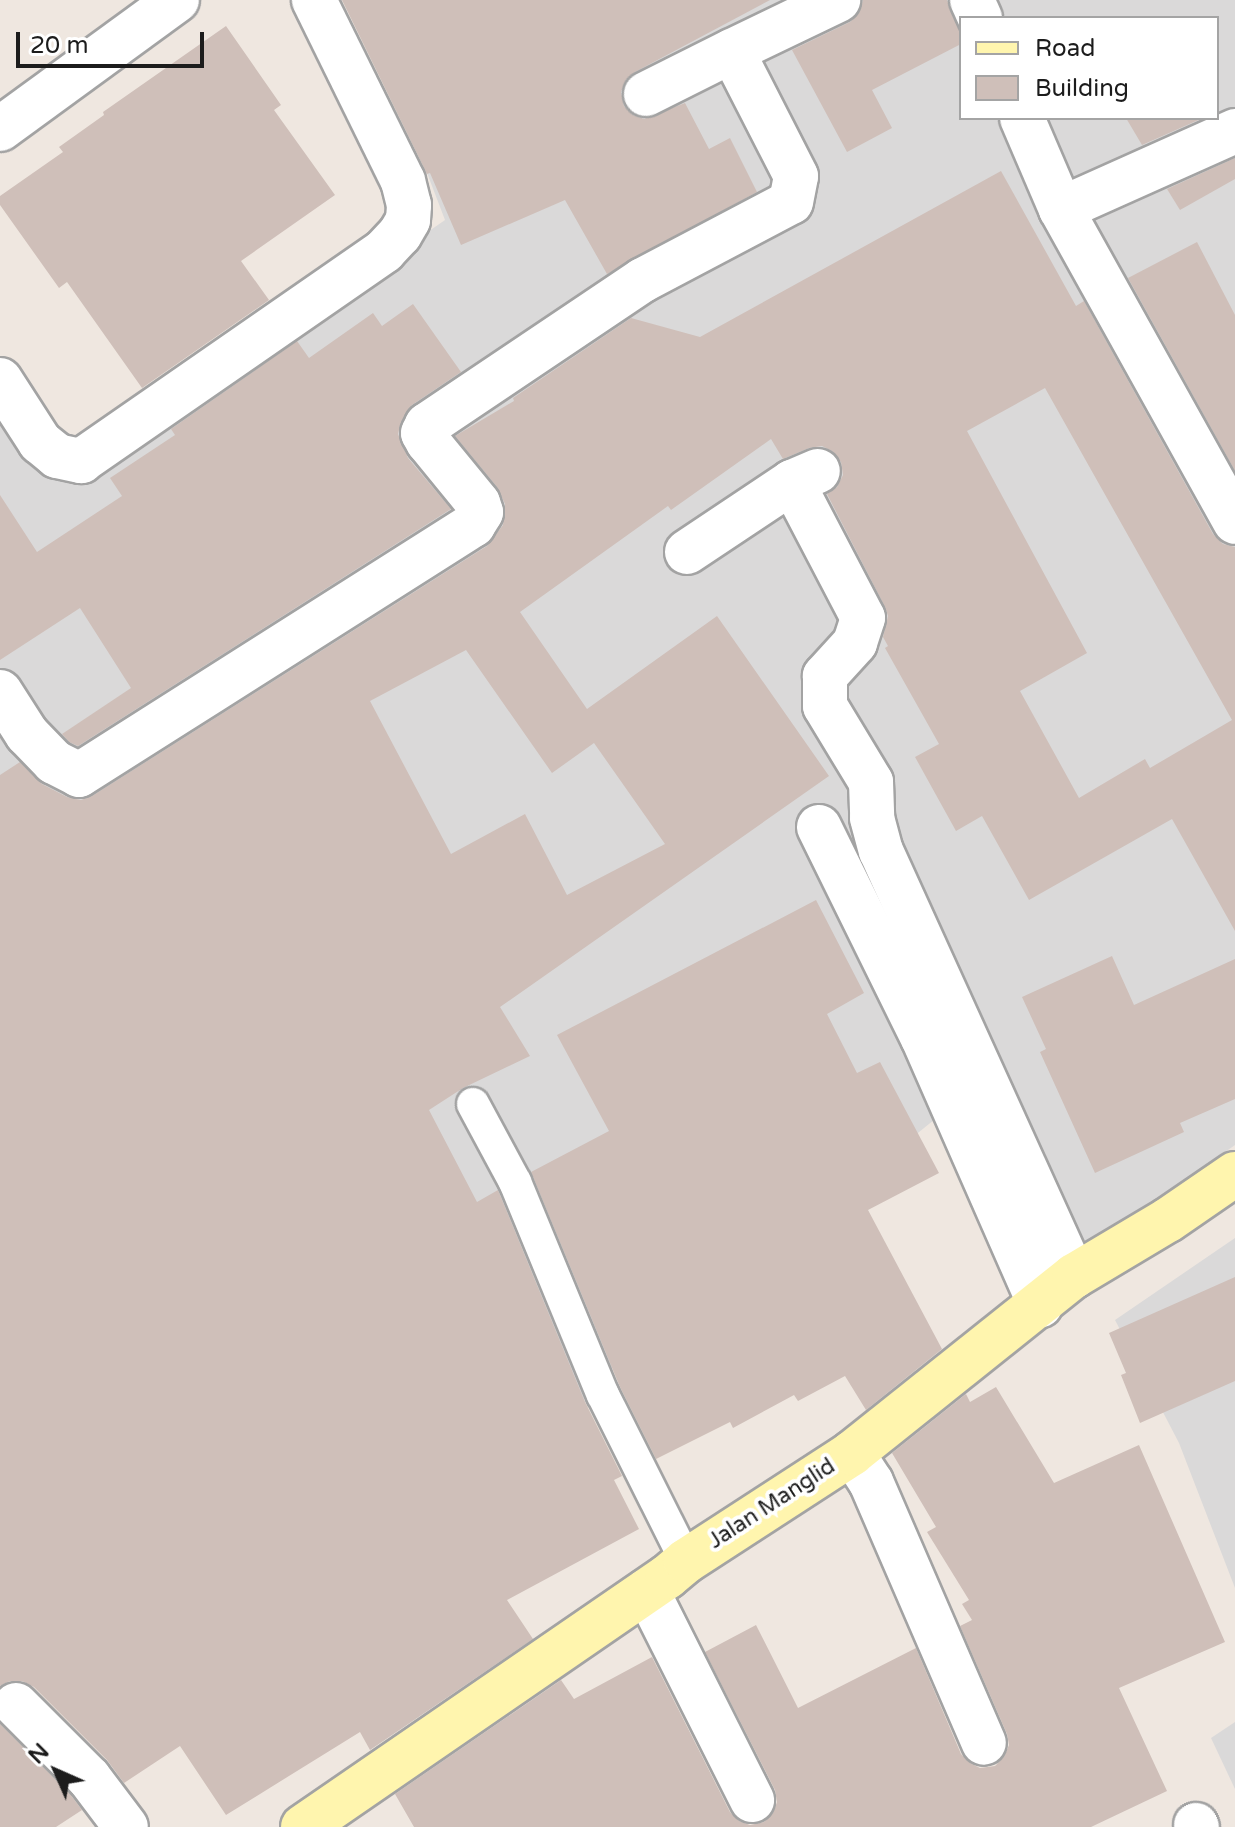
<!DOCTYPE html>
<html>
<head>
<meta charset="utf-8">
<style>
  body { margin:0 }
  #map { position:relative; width:1235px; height:1827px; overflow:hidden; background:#efe7e0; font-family:"Varela Round",sans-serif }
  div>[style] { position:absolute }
  .residential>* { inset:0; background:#dad9d9 }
  .building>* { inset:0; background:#cfbfb9 }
  .roads { filter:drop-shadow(2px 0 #a3a3a3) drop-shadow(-2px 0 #a3a3a3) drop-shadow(0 2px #a3a3a3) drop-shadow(0 -2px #a3a3a3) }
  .lane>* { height:32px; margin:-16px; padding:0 16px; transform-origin:16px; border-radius:16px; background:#fff }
  .street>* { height:44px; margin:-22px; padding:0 22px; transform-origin:22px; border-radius:22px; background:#fff }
  .secondary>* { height:44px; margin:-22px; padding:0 22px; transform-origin:22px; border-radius:22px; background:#fff5ae }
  span { translate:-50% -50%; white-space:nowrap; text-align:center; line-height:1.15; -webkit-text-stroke:8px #fff; paint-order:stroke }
  .street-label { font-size:22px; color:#1c1c1c }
  .legend { position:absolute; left:959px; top:16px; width:260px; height:104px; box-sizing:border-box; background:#fff; border:2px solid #a4a4a4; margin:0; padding:10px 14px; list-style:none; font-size:24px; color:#1c1c1c }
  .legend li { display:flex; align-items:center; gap:16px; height:40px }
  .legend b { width:40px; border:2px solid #a4a4a4 }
  .north { position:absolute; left:16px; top:1731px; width:80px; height:80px; -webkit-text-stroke:6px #fff; paint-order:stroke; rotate:315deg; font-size:22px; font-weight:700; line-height:32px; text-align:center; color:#1c1c1c }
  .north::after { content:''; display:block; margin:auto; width:28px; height:36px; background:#1c1c1c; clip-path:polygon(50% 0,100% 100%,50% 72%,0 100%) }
  .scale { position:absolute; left:16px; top:32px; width:188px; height:36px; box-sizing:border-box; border:4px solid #1c1c1c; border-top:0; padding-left:10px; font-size:24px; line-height:28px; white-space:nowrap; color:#1c1c1c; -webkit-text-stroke:6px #fff; paint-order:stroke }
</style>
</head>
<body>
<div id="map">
  <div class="residential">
    <i style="clip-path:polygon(evenodd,361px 0,1235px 0,1235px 1145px,1071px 1261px,971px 1090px,856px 1183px,582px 1390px,595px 1440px,59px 1658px,0 1677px,0 406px,80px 474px,445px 220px,361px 0,961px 18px,1217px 18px,1217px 118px,961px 118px,961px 18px)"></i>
    <i style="clip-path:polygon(1235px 1238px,1235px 1588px,1179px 1443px,1115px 1320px)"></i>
    <i style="clip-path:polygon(1235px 1722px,1235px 1789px,1211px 1738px)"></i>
  </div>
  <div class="building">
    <i style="clip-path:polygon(342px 0,770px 0,635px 72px,626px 80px,621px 92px,624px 106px,633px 115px,644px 119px,685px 103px,709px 149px,730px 138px,757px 192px,607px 274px,565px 200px,461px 245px,430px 173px,427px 174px)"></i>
    <i style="clip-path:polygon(863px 0,947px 0,961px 33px,961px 44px,872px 90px,892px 128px,847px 152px,792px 50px,850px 22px,859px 13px)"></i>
    <i style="clip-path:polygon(226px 26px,281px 105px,274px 110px,335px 195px,241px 261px,269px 300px,142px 388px,67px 282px,59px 288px,0 205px,0 196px,63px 152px,59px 147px,104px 115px,103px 112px)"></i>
    <i style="clip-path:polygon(1126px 118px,1203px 118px,1142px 145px)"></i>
    <i style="clip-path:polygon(1235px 158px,1235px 179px,1180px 210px,1167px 189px)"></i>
    <i style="clip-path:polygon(evenodd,1001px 171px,1076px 306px,1084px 301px,1213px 534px,1223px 544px,1235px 547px,1235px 931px,1172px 819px,1029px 900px,982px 816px,956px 831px,915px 757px,939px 744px,885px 648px,888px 646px,883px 637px,888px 616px,885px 607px,827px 494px,837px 487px,843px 475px,841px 462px,832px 451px,822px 446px,809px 448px,783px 459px,771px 439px,671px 510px,668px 506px,520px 612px,587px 709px,717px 616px,829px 776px,500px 1007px,530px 1056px,463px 1088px,429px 1110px,477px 1202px,498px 1190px,585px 1402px,622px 1476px,614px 1480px,639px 1529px,507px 1600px,533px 1639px,370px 1750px,360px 1732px,226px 1815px,180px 1746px,124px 1783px,107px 1760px,34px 1687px,22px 1681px,10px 1681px,0 1686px,0 775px,20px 762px,42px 784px,67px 797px,81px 800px,92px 796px,487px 546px,503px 525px,505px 504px,497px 487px,455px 436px,514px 401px,513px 398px,631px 318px,700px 337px,1001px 171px,1045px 388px,1232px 720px,1150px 768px,1145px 759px,1079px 798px,1020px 691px,1087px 653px,967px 431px,1045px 388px,1001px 171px,466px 650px,552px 773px,594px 743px,665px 844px,567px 895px,525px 814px,451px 854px,370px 701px,466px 650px)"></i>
    <i style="clip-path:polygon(1197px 242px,1235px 315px,1235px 471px,1128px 278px)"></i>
    <i style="clip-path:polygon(413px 304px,461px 372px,412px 405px,401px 422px,398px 434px,408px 458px,451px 509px,78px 746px,69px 742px,62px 734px,131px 688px,80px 608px,0 660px,0 495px,37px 552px,122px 496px,110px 478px,175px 435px,171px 429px,297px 341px,309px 358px,373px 313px,382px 326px)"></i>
    <i style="clip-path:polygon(816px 900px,864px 993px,827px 1014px,857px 1073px,880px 1062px,939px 1173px,868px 1210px,942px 1349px,866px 1410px,845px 1376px,798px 1401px,794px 1395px,733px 1428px,730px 1422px,656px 1459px,620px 1387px,531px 1172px,609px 1131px,557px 1035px)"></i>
    <i style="clip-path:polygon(1112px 956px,1134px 1005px,1235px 959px,1235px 1099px,1180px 1123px,1184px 1132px,1095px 1173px,1040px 1052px,1046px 1049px,1022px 997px)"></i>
    <i style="clip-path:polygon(1235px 1277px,1235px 1381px,1140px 1423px,1121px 1375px,1126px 1373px,1109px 1333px)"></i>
    <i style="clip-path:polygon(996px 1387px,1054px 1483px,1139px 1445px,1225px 1642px,1119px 1688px,1167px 1791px,1091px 1827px,414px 1827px,395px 1794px,561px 1680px,574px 1699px,652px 1657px,730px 1812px,739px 1821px,750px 1825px,764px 1822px,773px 1813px,777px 1802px,775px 1790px,705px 1652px,756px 1625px,798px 1708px,916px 1648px,961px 1754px,970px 1763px,980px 1768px,995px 1766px,1004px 1757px,1009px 1745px,1007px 1734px,960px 1626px,972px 1620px,962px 1604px,969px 1600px,927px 1532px,936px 1527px,892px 1453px,966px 1394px,970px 1402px)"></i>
    <i style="clip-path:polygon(0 1724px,70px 1794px,82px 1810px,56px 1827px,0 1827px)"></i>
  </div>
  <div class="roads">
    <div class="lane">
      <i style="left:473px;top:1104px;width:89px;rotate:61.7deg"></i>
      <i style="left:515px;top:1182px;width:230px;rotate:67.6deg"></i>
      <i style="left:603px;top:1395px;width:186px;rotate:63.4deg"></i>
    </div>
    <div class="street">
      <i style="left:972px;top:0;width:20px;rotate:66deg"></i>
      <i style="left:646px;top:94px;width:96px;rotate:-26.6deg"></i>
      <i style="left:1022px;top:118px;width:99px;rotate:66.8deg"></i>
      <i style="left:1061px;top:209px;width:358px;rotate:60.9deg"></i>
      <i style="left:0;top:129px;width:219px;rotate:-36.1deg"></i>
      <i style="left:1061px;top:209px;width:191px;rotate:-24.1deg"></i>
      <i style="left:0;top:380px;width:74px;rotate:57.2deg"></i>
      <i style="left:40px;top:442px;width:22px;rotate:39deg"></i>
      <i style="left:57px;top:456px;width:25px;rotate:12deg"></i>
      <i style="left:81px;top:461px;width:369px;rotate:-34.7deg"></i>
      <i style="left:384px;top:251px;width:23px;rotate:-47deg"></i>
      <i style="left:400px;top:234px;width:16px;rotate:-60deg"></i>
      <i style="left:408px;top:220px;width:15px;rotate:-86deg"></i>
      <i style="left:409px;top:205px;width:25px;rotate:-104deg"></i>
      <i style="left:403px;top:181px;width:202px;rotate:-116.2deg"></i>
      <i style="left:792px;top:482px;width:153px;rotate:62.4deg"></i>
      <i style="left:863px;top:618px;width:26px;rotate:108deg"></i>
      <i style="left:855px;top:643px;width:45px;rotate:132.3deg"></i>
      <i style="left:825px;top:676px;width:30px;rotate:90deg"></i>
      <i style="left:825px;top:706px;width:89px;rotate:58.8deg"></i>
      <i style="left:871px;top:782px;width:36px;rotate:88deg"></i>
      <i style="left:872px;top:818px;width:34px;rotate:75deg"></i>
      <i style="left:881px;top:851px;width:467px;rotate:65.6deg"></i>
      <i style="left:687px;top:552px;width:126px;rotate:-33.7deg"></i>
      <i style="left:792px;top:482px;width:28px;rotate:-23deg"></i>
      <i style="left:0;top:692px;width:50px;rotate:57.3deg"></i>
      <i style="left:27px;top:734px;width:39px;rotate:46deg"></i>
      <i style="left:54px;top:762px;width:28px;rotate:27deg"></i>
      <i style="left:79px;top:775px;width:467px;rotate:-32.4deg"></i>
      <i style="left:473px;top:525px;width:15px;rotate:-58deg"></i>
      <i style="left:481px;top:512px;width:9px;rotate:-108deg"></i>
      <i style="left:478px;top:503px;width:79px;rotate:-129.3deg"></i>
      <i style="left:428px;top:442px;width:10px;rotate:-119deg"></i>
      <i style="left:423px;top:433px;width:9px;rotate:-63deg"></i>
      <i style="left:427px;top:425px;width:260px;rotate:-33.9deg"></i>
      <i style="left:643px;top:280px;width:167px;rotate:-27.8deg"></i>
      <i style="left:791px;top:202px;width:26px;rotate:-79deg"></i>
      <i style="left:796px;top:176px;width:140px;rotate:-117.1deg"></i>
      <i style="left:732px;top:51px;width:118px;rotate:-25.7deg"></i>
      <i style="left:819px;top:827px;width:235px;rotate:63.8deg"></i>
      <i style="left:923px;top:1038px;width:292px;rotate:66.3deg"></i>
      <i style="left:852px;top:1453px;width:35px;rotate:57deg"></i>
      <i style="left:871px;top:1482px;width:284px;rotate:66.6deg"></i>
      <i style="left:647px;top:1591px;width:234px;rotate:63.3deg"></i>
      <i style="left:16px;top:1705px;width:103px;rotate:45deg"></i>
      <i style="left:89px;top:1778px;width:61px;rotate:52.9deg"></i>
      <i style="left:1196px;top:1825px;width:2px;rotate:63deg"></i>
    </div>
    <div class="secondary">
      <i style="left:303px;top:1827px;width:442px;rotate:-34.5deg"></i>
      <i style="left:667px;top:1577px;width:25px;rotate:-40deg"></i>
      <i style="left:686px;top:1561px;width:198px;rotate:-33deg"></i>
      <i style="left:852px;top:1453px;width:284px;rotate:-38.6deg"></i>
      <i style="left:1074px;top:1276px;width:109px;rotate:-30.8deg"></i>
      <i style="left:1168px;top:1220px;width:81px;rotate:-34.5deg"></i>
    </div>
  </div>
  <div class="street-label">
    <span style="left:772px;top:1504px;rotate:-33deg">Jalan Manglid</span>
  </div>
  <ul class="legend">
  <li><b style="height:10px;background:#fff5ae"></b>Road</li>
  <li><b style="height:22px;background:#cfbfb9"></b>Building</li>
  </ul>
  <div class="north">N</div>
  <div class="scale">20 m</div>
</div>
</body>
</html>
